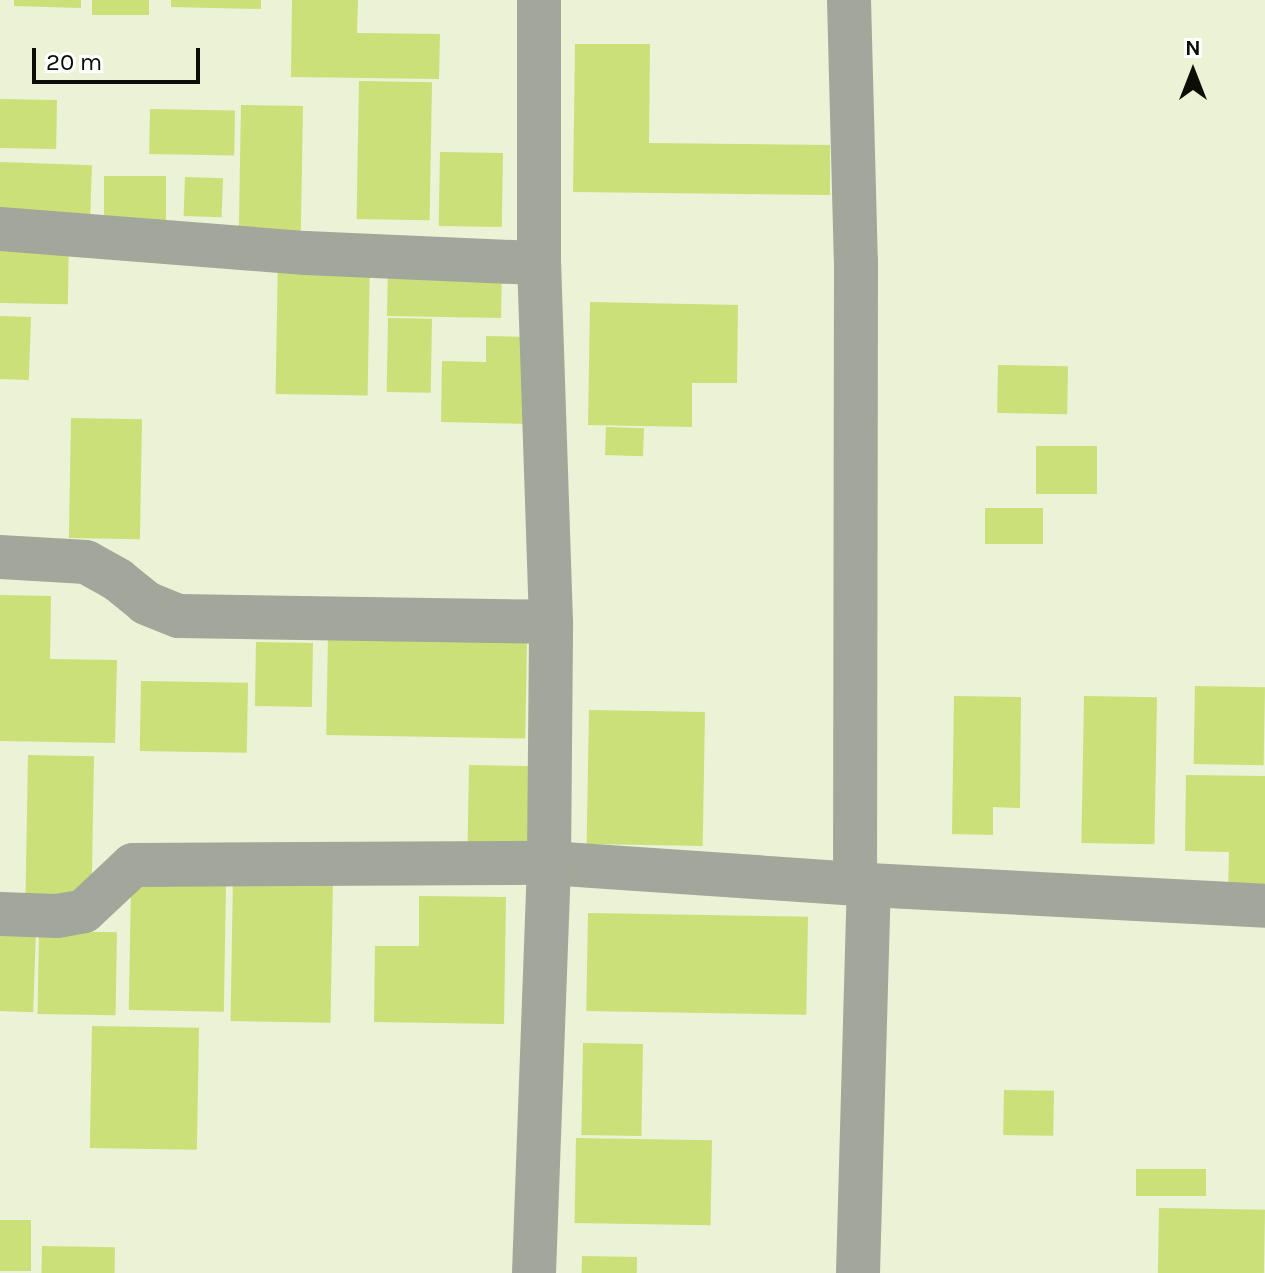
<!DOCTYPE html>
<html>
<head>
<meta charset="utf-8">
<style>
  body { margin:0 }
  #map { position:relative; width:1265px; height:1273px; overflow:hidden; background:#ebf2d5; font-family:Karla,sans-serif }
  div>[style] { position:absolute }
  .building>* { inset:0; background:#cbe079; transform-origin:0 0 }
  .minor>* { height:44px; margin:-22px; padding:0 22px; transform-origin:22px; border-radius:22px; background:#a3a69a }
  span { translate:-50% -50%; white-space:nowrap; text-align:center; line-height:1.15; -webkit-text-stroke:6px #fff; paint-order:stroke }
  .north { position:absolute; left:1153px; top:32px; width:80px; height:80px; -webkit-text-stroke:6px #fff; paint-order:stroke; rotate:0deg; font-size:22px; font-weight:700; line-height:32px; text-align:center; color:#0c0e05 }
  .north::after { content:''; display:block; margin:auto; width:28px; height:36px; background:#0c0e05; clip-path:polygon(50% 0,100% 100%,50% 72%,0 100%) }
  .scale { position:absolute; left:32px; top:48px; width:168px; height:36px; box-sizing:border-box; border:4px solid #0c0e05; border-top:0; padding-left:10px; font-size:24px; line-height:28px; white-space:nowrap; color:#0c0e05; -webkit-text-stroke:6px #fff; paint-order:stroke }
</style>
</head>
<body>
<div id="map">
  <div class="building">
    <i style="clip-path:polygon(14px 0,81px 0,81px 8px,14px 6px)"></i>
    <i style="left:92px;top:0;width:57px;height:15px"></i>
    <i style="clip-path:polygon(171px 0,261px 0,261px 9px,171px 7px)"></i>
    <i style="clip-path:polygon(292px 0,358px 0,357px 33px,440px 34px,439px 79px,291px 77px)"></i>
    <i style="clip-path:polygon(575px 44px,650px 44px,649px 143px,830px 145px,830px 195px,573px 192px)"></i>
    <i style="left:359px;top:81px;width:73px;height:138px;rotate:1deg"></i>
    <i style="left:0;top:99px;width:57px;height:49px;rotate:1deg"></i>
    <i style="left:241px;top:105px;width:62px;height:127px;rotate:1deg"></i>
    <i style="left:150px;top:109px;width:85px;height:45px;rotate:1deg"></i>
    <i style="left:440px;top:152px;width:63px;height:74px;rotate:1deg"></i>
    <i style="left:0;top:162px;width:92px;height:57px;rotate:2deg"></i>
    <i style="left:104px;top:176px;width:62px;height:52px"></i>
    <i style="left:185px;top:177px;width:38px;height:39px;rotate:2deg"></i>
    <i style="left:0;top:234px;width:69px;height:69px;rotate:1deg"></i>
    <i style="left:278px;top:256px;width:92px;height:138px;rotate:1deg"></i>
    <i style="left:388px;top:261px;width:114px;height:55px;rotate:1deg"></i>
    <i style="clip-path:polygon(590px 302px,738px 305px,737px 383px,692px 383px,692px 427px,588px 425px)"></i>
    <i style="left:0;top:316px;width:31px;height:63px;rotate:2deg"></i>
    <i style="left:388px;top:318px;width:44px;height:74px;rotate:1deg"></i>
    <i style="clip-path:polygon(486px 336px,532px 337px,531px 424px,441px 422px,442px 361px,486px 362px)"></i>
    <i style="left:998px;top:365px;width:70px;height:48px;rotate:1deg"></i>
    <i style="left:71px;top:418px;width:71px;height:120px;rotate:1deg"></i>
    <i style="left:606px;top:427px;width:38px;height:28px;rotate:2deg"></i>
    <i style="left:1036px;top:446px;width:61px;height:48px"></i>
    <i style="left:985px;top:508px;width:58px;height:36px"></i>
    <i style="clip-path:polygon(0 595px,51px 596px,50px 659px,117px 660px,115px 743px,0 741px)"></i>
    <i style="left:328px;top:635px;width:199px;height:100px;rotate:1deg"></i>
    <i style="left:256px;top:642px;width:57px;height:64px;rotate:1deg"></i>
    <i style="left:141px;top:681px;width:107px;height:70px;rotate:1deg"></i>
    <i style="left:1195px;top:686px;width:70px;height:78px;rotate:1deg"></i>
    <i style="clip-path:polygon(954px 696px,1021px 697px,1020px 808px,993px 807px,993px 835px,952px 834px)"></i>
    <i style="left:1084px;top:696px;width:73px;height:147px;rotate:1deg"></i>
    <i style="left:589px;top:710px;width:116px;height:134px;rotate:1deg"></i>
    <i style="left:28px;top:755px;width:66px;height:142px;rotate:1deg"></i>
    <i style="left:469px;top:765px;width:68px;height:81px;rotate:1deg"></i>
    <i style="clip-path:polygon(1186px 775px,1265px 776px,1265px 894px,1228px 894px,1229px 852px,1185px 851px)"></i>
    <i style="left:233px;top:878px;width:100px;height:143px;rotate:1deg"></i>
    <i style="left:131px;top:884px;width:95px;height:126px;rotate:1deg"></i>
    <i style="clip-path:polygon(419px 896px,506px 897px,504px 1024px,374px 1022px,375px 946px,419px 946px)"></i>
    <i style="left:588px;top:913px;width:220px;height:98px;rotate:1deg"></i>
    <i style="left:0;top:930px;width:36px;height:81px;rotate:2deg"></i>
    <i style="left:39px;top:931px;width:78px;height:83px;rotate:1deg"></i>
    <i style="left:92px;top:1026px;width:107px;height:122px;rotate:1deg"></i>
    <i style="left:583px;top:1043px;width:60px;height:92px;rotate:1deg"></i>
    <i style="left:1004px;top:1090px;width:50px;height:45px;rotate:1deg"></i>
    <i style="left:576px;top:1138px;width:136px;height:85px;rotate:1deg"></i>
    <i style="left:1136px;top:1169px;width:70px;height:27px"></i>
    <i style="left:1159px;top:1208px;width:106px;height:65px;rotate:1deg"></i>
    <i style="left:0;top:1220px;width:31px;height:51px"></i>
    <i style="left:42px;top:1246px;width:73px;height:27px;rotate:1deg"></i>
    <i style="left:582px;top:1256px;width:55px;height:17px;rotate:1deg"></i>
  </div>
  <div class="minor">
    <i style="left:849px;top:0;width:261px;rotate:88.5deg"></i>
    <i style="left:856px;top:261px;width:623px;rotate:90.09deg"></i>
    <i style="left:0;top:229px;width:307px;rotate:4.5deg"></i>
    <i style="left:306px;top:253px;width:233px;rotate:2.5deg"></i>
    <i style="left:0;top:557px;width:86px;rotate:3.3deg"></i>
    <i style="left:86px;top:562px;width:37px;rotate:29deg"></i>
    <i style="left:118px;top:580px;width:36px;rotate:39deg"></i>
    <i style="left:146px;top:603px;width:35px;rotate:22deg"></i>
    <i style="left:179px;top:616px;width:372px;rotate:0.9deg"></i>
    <i style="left:0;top:914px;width:57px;rotate:2deg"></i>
    <i style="left:57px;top:916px;width:27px;rotate:-10deg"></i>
    <i style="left:84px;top:911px;width:67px;rotate:-43.2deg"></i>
    <i style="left:133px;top:865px;width:416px;rotate:-0.3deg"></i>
    <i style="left:549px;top:863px;width:321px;rotate:3.9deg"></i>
    <i style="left:869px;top:885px;width:397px;rotate:3deg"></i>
    <i style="left:534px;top:1273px;width:410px;rotate:-87.9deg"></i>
    <i style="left:549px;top:863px;width:241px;rotate:-89.5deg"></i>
    <i style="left:551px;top:622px;width:359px;rotate:-91.9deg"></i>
    <i style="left:539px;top:263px;width:263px;rotate:-90deg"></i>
    <i style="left:858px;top:1273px;width:388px;rotate:-88.4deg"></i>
  </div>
  <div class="north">N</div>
  <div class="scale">20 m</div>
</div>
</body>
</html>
